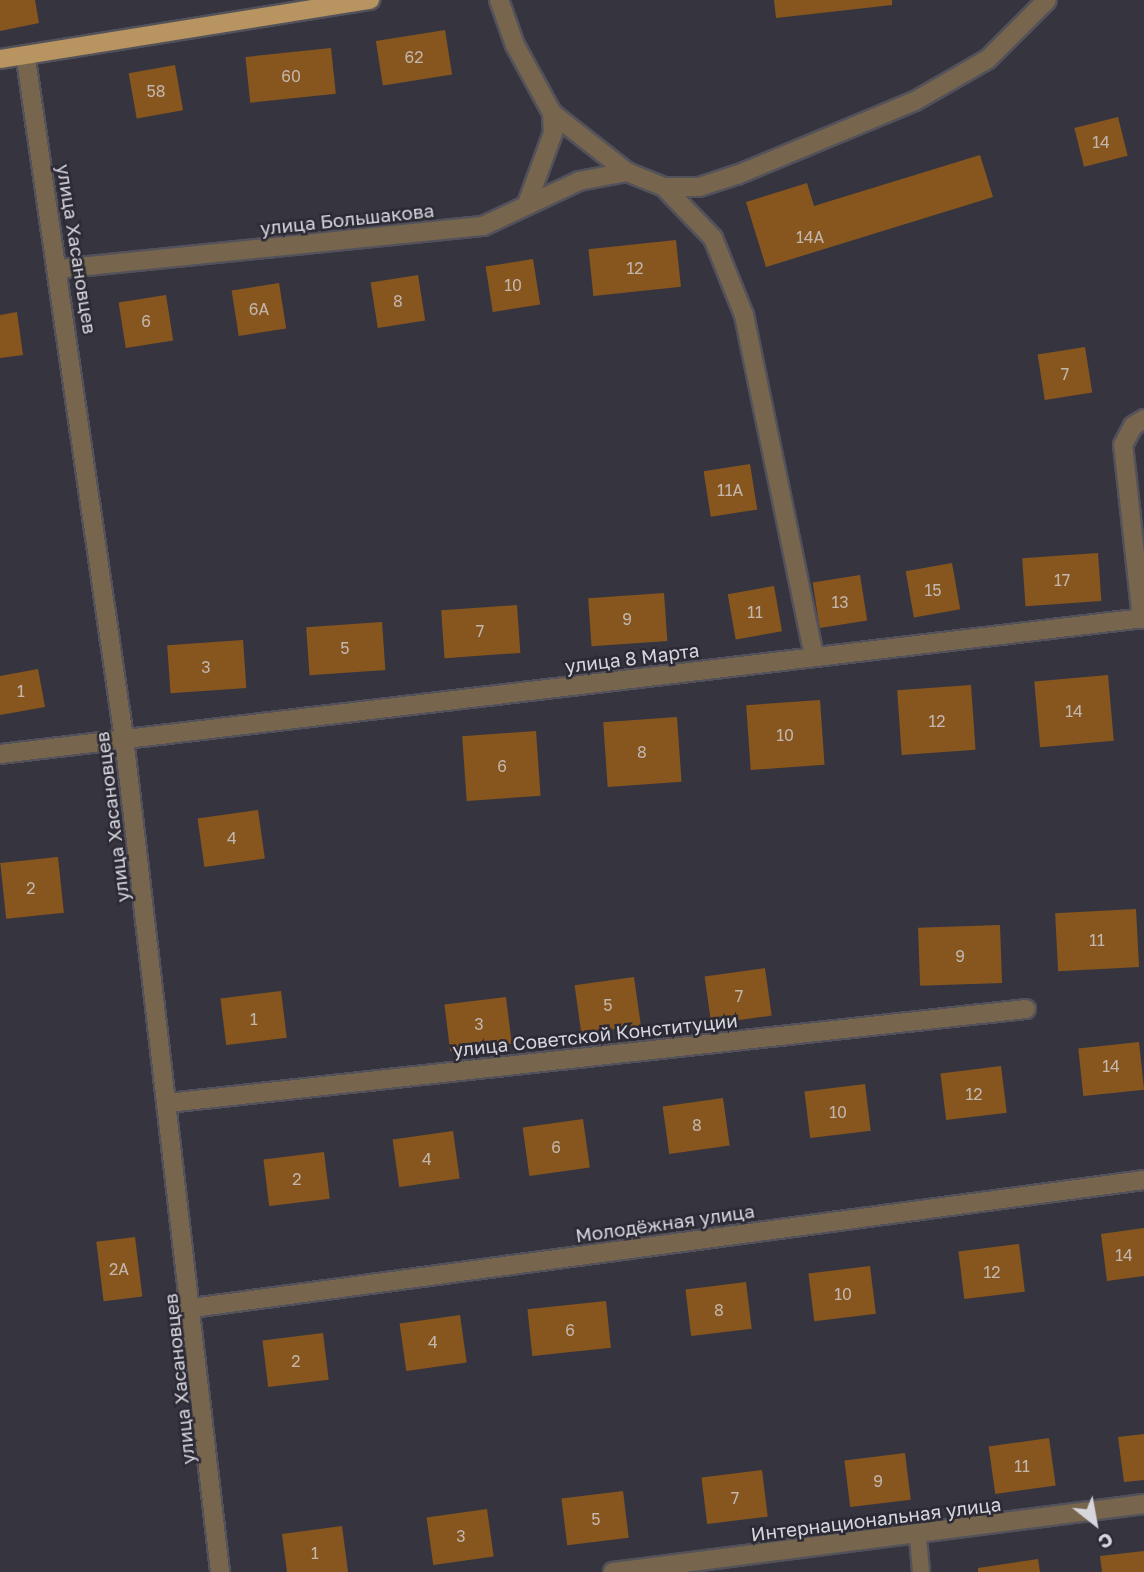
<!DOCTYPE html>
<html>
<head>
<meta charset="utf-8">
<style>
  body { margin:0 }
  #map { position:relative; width:1144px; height:1572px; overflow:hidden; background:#36353f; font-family:"Golos Text",sans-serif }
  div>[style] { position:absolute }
  .building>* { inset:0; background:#87561e; transform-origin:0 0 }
  .roads { filter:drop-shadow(2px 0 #53525b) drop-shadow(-2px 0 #53525b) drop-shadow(0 2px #53525b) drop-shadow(0 -2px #53525b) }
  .lane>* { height:16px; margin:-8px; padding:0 8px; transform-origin:8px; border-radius:8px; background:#77664d }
  .street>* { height:18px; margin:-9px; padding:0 9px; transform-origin:9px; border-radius:9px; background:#77664d }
  .primary>* { height:18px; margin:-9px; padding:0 9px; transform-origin:9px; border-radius:9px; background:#b79460 }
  span { translate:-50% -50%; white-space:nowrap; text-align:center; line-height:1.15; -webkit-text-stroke:5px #2c2b35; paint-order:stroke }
  .number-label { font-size:16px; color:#c3b6ad }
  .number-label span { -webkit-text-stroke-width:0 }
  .street-label { font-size:19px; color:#d7d6dd }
  .north { position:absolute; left:1060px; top:1488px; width:70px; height:70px; -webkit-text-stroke:5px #2c2b35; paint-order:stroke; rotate:149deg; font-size:19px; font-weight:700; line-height:28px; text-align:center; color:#d7d6dd }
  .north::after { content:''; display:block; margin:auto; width:24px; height:32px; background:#d7d6dd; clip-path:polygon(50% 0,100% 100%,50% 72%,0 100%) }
</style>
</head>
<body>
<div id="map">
  <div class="building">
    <i style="clip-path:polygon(0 0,35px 0,39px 23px,0 31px)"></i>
    <i style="clip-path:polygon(774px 0,892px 0,892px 5px,776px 18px)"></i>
    <i style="left:445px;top:30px;width:45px;height:70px;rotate:81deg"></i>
    <i style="left:331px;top:48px;width:46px;height:86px;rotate:84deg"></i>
    <i style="left:175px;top:65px;width:46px;height:47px;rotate:80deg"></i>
    <i style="left:1118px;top:117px;width:40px;height:45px;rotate:76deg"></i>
    <i style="clip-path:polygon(980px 155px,993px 197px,766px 267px,746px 202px,807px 183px,814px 206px)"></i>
    <i style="left:676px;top:240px;width:47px;height:88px;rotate:84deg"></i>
    <i style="left:533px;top:259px;width:46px;height:48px;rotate:81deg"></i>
    <i style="left:418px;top:275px;width:46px;height:48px;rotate:81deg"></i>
    <i style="left:279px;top:283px;width:46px;height:48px;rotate:81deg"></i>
    <i style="left:166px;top:295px;width:46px;height:48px;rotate:81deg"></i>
    <i style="clip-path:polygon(17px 312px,23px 355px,0 358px,0 315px)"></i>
    <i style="left:1085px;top:347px;width:46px;height:48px;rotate:81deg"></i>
    <i style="left:750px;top:464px;width:46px;height:47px;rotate:81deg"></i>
    <i style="left:1098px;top:553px;width:48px;height:76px;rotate:86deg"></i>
    <i style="left:952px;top:563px;width:47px;height:47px;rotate:80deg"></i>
    <i style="left:860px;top:575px;width:46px;height:48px;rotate:81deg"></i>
    <i style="left:774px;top:586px;width:46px;height:47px;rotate:80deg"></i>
    <i style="left:664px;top:593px;width:48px;height:76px;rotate:86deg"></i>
    <i style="left:517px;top:605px;width:48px;height:76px;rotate:86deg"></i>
    <i style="left:382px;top:622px;width:48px;height:76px;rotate:86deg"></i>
    <i style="left:243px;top:640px;width:48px;height:76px;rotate:86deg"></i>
    <i style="clip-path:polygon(38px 669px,45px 707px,0 715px,0 676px)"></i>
    <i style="left:1108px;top:675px;width:66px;height:74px;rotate:85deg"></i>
    <i style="left:971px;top:685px;width:65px;height:74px;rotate:86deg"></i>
    <i style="left:820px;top:700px;width:65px;height:74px;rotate:86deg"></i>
    <i style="left:677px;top:717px;width:65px;height:74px;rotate:86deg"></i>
    <i style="left:536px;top:731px;width:65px;height:74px;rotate:86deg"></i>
    <i style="left:258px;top:810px;width:49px;height:61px;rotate:82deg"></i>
    <i style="left:58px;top:857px;width:56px;height:58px;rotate:84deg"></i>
    <i style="left:1136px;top:909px;width:58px;height:81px;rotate:87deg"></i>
    <i style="left:1000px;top:925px;width:58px;height:82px;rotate:88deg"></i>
    <i style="left:765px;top:968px;width:48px;height:61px;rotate:82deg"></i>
    <i style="left:634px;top:977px;width:49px;height:60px;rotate:82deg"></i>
    <i style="left:281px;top:991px;width:47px;height:61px;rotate:83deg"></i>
    <i style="left:506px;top:997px;width:47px;height:62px;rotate:83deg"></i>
    <i style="left:1139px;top:1042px;width:48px;height:61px;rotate:84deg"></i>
    <i style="left:1001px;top:1066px;width:47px;height:61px;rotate:83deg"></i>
    <i style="left:865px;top:1084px;width:47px;height:61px;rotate:83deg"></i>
    <i style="left:723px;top:1098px;width:48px;height:61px;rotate:82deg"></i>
    <i style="left:583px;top:1119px;width:49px;height:61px;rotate:82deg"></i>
    <i style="left:453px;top:1131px;width:48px;height:61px;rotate:82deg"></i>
    <i style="left:324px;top:1152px;width:47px;height:61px;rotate:83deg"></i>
    <i style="clip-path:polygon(1144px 1228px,1144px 1276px,1107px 1281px,1101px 1234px)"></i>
    <i style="left:135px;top:1237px;width:60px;height:39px;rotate:83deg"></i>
    <i style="left:1019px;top:1244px;width:48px;height:61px;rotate:83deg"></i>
    <i style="left:870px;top:1266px;width:48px;height:62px;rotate:83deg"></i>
    <i style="left:746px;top:1282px;width:47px;height:61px;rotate:83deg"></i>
    <i style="left:606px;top:1301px;width:47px;height:79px;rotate:84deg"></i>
    <i style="left:460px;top:1315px;width:48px;height:61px;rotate:82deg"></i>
    <i style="left:323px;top:1333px;width:47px;height:61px;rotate:83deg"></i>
    <i style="clip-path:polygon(1144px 1434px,1144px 1480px,1124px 1482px,1118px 1437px)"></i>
    <i style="left:1049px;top:1438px;width:48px;height:61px;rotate:82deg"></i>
    <i style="left:905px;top:1453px;width:47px;height:61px;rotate:83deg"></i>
    <i style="left:762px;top:1470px;width:47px;height:61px;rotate:83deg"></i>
    <i style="left:623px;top:1491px;width:47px;height:62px;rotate:83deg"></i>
    <i style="left:487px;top:1509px;width:48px;height:61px;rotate:82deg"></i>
    <i style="clip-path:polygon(342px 1526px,348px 1572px,287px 1572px,282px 1534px)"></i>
    <i style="clip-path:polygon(1144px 1551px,1144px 1572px,1102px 1572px,1100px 1556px)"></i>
    <i style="clip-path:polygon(1038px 1559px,1040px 1572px,978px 1572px,978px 1568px)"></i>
  </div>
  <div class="roads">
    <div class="lane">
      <i style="left:918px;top:1537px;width:35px;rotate:85deg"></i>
    </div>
    <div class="street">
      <i style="left:499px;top:0;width:48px;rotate:70.4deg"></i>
      <i style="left:515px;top:45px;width:77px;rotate:61.4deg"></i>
      <i style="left:552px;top:113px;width:95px;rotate:38.2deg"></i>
      <i style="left:627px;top:172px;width:40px;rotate:22deg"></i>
      <i style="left:664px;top:187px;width:35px"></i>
      <i style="left:699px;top:187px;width:40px;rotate:-18deg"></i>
      <i style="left:737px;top:175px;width:193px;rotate:-22.6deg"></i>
      <i style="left:915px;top:101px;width:84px;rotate:-29.9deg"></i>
      <i style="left:988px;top:59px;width:83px;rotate:-45deg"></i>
      <i style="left:26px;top:59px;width:686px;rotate:81.79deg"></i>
      <i style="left:124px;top:738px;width:840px;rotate:83.43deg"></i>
      <i style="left:664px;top:187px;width:71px;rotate:46.1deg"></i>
      <i style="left:713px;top:238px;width:83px;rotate:68.1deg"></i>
      <i style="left:744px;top:315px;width:349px;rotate:78.4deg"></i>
      <i style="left:528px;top:201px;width:72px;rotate:-69.8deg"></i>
      <i style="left:553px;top:133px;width:20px;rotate:-93deg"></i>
      <i style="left:59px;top:269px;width:426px;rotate:-5.8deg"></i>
      <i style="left:483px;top:226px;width:106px;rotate:-25.1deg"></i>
      <i style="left:579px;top:181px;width:49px;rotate:-10.6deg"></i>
      <i style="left:1142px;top:619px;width:175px;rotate:-96.2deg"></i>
      <i style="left:1123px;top:445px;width:21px;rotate:-62deg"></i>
      <i style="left:1133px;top:426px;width:13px;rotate:-32deg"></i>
      <i style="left:0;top:754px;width:1152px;rotate:-6.78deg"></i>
      <i style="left:168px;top:1103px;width:863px;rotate:-6.25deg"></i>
      <i style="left:192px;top:1308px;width:961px;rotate:-7.66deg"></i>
      <i style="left:613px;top:1572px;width:535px;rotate:-7.3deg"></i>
    </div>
    <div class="primary">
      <i style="left:0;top:59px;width:375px;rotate:-9.1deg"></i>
    </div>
  </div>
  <div class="number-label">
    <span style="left:414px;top:57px">62</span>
    <span style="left:291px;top:76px">60</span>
    <span style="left:156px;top:91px">58</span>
    <span style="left:1101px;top:142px">14</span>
    <span style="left:810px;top:237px">14А</span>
    <span style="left:635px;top:268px">12</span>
    <span style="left:513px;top:285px">10</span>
    <span style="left:398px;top:301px">8</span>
    <span style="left:259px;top:309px">6А</span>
    <span style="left:146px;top:321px">6</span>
    <span style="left:1065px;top:374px">7</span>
    <span style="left:730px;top:490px">11А</span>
    <span style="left:1062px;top:580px">17</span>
    <span style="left:933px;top:590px">15</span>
    <span style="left:840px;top:602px">13</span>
    <span style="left:755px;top:612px">11</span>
    <span style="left:627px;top:619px">9</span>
    <span style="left:480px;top:631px">7</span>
    <span style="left:345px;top:648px">5</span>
    <span style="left:206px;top:667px">3</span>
    <span style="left:21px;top:691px">1</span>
    <span style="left:1074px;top:711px">14</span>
    <span style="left:937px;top:721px">12</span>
    <span style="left:785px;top:735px">10</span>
    <span style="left:642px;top:752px">8</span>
    <span style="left:502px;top:766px">6</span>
    <span style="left:232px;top:838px">4</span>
    <span style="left:31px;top:888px">2</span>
    <span style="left:1097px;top:940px">11</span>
    <span style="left:960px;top:956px">9</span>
    <span style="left:739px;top:996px">7</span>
    <span style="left:608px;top:1005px">5</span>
    <span style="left:254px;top:1019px">1</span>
    <span style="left:479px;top:1024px">3</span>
    <span style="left:1111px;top:1066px">14</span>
    <span style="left:974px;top:1094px">12</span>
    <span style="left:838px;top:1112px">10</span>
    <span style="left:697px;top:1125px">8</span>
    <span style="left:556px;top:1147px">6</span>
    <span style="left:427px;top:1159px">4</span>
    <span style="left:297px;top:1179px">2</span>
    <span style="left:1124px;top:1255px">14</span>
    <span style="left:119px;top:1269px">2А</span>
    <span style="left:992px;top:1272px">12</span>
    <span style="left:843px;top:1294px">10</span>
    <span style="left:719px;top:1310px">8</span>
    <span style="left:570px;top:1330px">6</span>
    <span style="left:433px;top:1342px">4</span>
    <span style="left:296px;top:1361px">2</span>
    <span style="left:1022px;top:1466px">11</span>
    <span style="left:878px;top:1481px">9</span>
    <span style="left:735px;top:1498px">7</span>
    <span style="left:596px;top:1519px">5</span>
    <span style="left:461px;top:1536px">3</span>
    <span style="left:315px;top:1553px">1</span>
  </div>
  <div class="street-label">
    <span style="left:347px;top:219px;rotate:-6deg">улица Большакова</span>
    <span style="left:77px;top:249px;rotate:81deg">улица Хасановцев</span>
    <span style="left:632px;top:658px;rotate:-7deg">улица 8 Марта</span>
    <span style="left:112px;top:817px;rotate:-97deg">улица Хасановцев</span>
    <span style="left:595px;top:1035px;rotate:-6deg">улица Советской Конституции</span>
    <span style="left:665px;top:1223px;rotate:-8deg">Молодёжная улица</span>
    <span style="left:179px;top:1379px;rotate:-96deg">улица Хасановцев</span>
    <span style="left:876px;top:1519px;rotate:-7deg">Интернациональная улица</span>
  </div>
  <div class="north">С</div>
</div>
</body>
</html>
